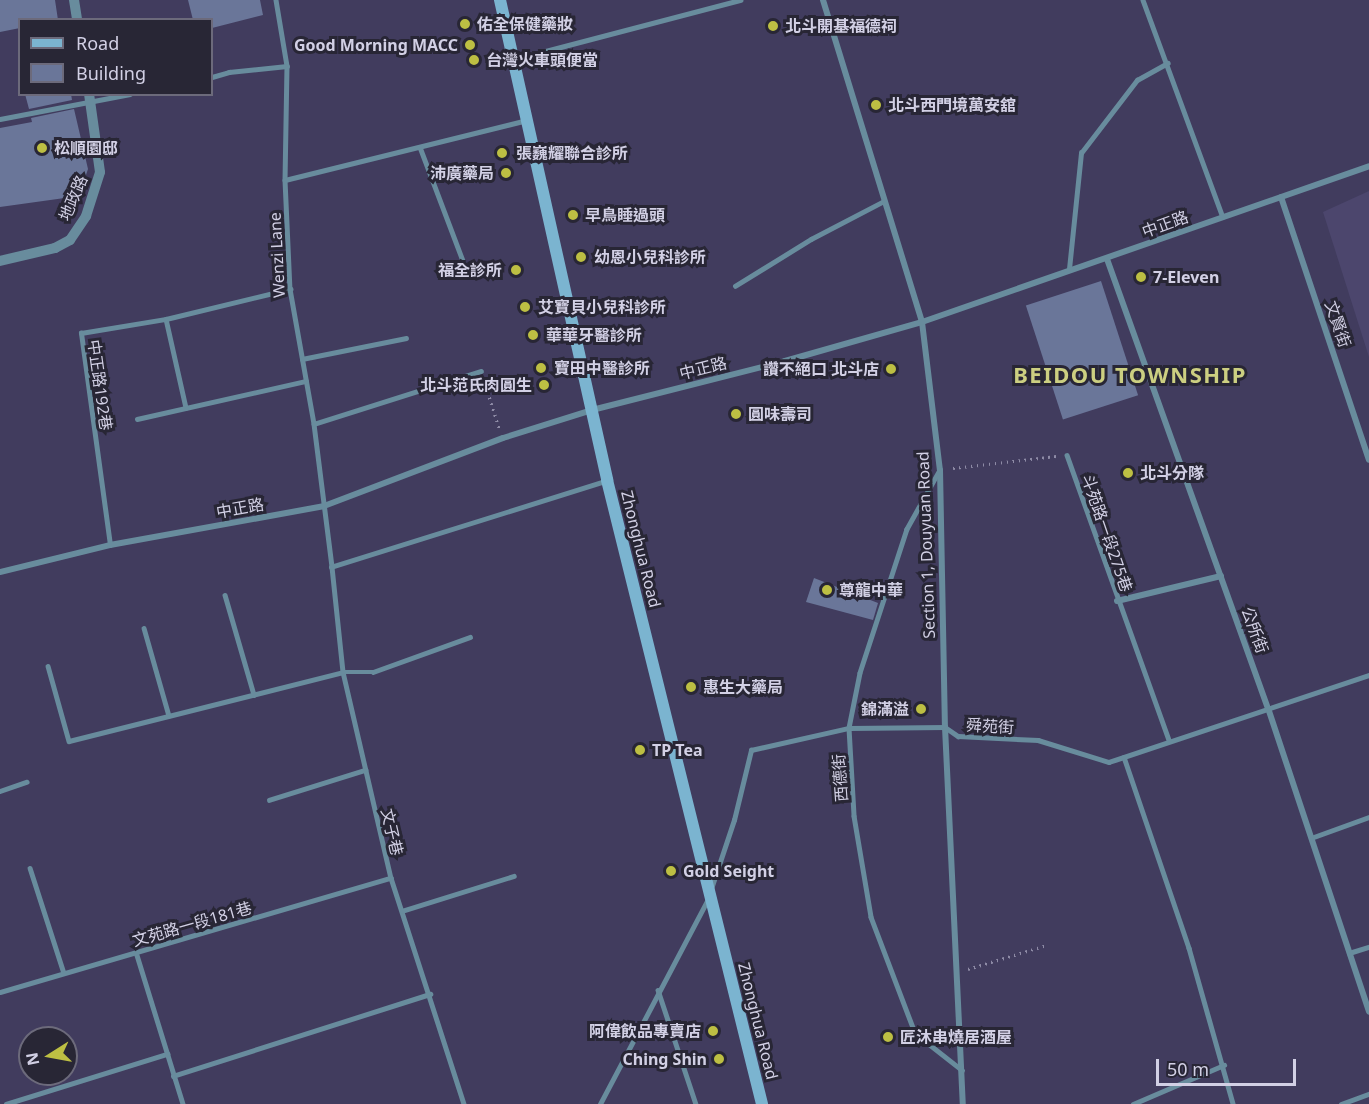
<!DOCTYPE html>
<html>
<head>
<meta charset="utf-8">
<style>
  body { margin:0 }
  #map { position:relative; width:1369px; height:1104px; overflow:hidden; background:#413c5e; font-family:"Noto Sans","Noto Sans TC",sans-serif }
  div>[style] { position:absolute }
  .built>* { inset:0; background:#4c466d }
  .building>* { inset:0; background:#6a7699; transform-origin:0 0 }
  .path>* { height:3px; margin-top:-1.5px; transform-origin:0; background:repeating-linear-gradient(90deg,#8e8ba6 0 1.5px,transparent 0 6px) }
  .service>* { height:4.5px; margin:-2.25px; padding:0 2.25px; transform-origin:2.25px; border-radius:2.25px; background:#688c9d }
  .minor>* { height:6px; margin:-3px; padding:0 3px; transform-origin:3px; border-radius:3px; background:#688c9d }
  .tertiary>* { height:10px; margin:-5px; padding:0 5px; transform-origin:5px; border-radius:5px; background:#688c9d }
  .secondary>* { height:12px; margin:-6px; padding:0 6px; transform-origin:6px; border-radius:6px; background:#7bb4d0 }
  .dots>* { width:16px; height:16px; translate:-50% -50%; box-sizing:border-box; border:3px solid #282635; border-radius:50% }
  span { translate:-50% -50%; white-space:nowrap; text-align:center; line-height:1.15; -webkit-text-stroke:6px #282635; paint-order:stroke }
  .poi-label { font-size:16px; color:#d2d0e5; font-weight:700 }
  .left { translate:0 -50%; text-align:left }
  .right { translate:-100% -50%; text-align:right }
  .street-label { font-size:16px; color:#d2d0e5 }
  .district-label { font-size:22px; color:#cccf81; font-weight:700; letter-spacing:1.5px }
  .legend { position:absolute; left:18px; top:18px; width:195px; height:78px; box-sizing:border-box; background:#282635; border:2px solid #6c6a7b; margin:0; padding:8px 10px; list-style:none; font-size:18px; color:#d2d0e5 }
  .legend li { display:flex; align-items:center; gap:12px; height:30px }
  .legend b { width:30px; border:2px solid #6c6a7b }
  .north { position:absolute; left:18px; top:1026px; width:60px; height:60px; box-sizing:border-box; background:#282635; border:2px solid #6c6a7b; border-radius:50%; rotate:259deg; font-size:16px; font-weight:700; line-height:24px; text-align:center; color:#d2d0e5 }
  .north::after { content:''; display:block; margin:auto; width:21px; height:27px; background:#bdbf43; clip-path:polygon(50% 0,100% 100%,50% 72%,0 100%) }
  .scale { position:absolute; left:1156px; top:1059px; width:140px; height:27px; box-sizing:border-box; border:3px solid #d2d0e5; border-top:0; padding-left:8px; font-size:18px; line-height:21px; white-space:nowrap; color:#d2d0e5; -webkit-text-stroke:4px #282635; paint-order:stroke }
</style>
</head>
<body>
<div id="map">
  <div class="built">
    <i style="clip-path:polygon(1369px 191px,1369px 357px,1323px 212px)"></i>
  </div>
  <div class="building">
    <i style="clip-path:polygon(0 0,55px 0,58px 20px,20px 20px,20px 28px,0 32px)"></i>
    <i style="clip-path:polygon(188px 0,260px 0,263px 15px,212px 28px,212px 20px,193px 20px)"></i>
    <i style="clip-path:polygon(25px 94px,71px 94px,72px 100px,29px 109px)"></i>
    <i style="clip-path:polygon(74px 109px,88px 169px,79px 196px,0 207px,0 128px,32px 122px,31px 118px)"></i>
    <i style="left:1101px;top:281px;width:120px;height:79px;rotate:72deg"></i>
    <i style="clip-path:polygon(814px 578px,878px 603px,873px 620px,806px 602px)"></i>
  </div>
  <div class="path">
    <i style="left:484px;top:380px;width:50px;rotate:72.6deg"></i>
    <i style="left:953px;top:468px;width:104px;rotate:-6.6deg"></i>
    <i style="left:968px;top:969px;width:83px;rotate:-16.9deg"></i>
  </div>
  <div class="service">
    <i style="left:276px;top:0;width:67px;rotate:80.5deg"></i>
    <i style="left:287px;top:66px;width:114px;rotate:91deg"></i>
    <i style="left:285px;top:180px;width:109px;rotate:87.4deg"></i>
    <i style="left:290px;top:289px;width:137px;rotate:79.9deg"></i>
    <i style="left:314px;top:424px;width:144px;rotate:82.8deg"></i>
    <i style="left:332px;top:567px;width:106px;rotate:84deg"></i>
    <i style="left:343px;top:672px;width:212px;rotate:76.9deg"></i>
    <i style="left:391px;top:878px;width:237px;rotate:72.1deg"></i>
    <i style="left:1143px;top:0;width:231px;rotate:69.8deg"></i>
    <i style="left:515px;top:59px;width:233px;rotate:-14.7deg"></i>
    <i style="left:212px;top:77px;width:18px;rotate:-16deg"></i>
    <i style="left:229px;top:72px;width:58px;rotate:-5.9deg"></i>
    <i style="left:0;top:119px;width:132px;rotate:-10.9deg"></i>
    <i style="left:420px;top:147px;width:130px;rotate:69.3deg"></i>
    <i style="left:285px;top:180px;width:246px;rotate:-13.9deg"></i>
    <i style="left:1069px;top:269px;width:117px;rotate:-84.1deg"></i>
    <i style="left:1081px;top:153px;width:92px;rotate:-52.5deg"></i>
    <i style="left:1137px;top:80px;width:35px;rotate:-29deg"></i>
    <i style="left:735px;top:286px;width:89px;rotate:-31.7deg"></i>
    <i style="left:811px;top:239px;width:82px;rotate:-27.5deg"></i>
    <i style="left:166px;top:319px;width:91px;rotate:77.3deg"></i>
    <i style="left:302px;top:359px;width:106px;rotate:-11.4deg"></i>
    <i style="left:137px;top:419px;width:173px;rotate:-12.7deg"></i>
    <i style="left:314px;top:424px;width:175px;rotate:-17.6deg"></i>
    <i style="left:1067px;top:455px;width:303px;rotate:70.3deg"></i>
    <i style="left:940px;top:470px;width:68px;rotate:119.2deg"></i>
    <i style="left:907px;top:529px;width:151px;rotate:108.1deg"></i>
    <i style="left:860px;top:673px;width:56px;rotate:101.3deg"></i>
    <i style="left:849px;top:728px;width:88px;rotate:86.7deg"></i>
    <i style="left:854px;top:816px;width:102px;rotate:80.4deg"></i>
    <i style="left:871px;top:917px;width:124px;rotate:69.2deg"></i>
    <i style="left:915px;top:1033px;width:60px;rotate:38.2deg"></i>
    <i style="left:110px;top:545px;width:214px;rotate:-97.8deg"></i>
    <i style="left:81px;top:333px;width:86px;rotate:-9.4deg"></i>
    <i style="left:166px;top:319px;width:128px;rotate:-13.6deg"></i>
    <i style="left:331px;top:567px;width:288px;rotate:-17.4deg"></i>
    <i style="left:225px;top:595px;width:104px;rotate:73.8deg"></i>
    <i style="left:144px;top:628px;width:91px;rotate:74.1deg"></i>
    <i style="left:48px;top:666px;width:78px;rotate:74.4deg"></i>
    <i style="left:69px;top:741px;width:283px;rotate:-14.1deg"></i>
    <i style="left:343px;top:672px;width:30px"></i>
    <i style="left:373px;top:672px;width:103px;rotate:-19.8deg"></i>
    <i style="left:1124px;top:757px;width:202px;rotate:71.2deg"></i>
    <i style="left:1189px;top:948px;width:162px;rotate:74.2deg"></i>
    <i style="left:0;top:791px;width:28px;rotate:-19deg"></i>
    <i style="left:269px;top:800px;width:101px;rotate:-17.4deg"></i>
    <i style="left:1311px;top:838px;width:62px;rotate:-19.9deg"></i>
    <i style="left:30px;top:868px;width:110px;rotate:72.1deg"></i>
    <i style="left:711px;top:889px;width:73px;rotate:-71.6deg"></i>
    <i style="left:734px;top:820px;width:72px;rotate:-76.3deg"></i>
    <i style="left:751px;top:750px;width:100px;rotate:-12.7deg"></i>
    <i style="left:849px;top:728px;width:96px;rotate:-0.6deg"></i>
    <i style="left:945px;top:727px;width:16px;rotate:35deg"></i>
    <i style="left:958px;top:736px;width:80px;rotate:2.9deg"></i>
    <i style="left:1038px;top:740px;width:74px;rotate:17.2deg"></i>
    <i style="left:1109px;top:762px;width:274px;rotate:-18.5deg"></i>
    <i style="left:402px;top:911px;width:117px;rotate:-17.4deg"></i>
    <i style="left:136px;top:952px;width:159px;rotate:72.8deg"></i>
    <i style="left:1349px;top:953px;width:21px;rotate:-17deg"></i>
    <i style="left:658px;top:990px;width:120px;rotate:71.6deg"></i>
    <i style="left:0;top:992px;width:407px;rotate:-16.3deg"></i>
    <i style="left:173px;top:1076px;width:270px;rotate:-17.7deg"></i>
    <i style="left:6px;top:1104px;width:169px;rotate:-17.3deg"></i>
    <i style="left:600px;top:1104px;width:234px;rotate:-62.2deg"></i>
    <i style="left:1133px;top:1104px;width:99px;rotate:-23.2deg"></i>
    <i style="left:1341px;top:1104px;width:30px;rotate:-20deg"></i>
  </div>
  <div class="minor">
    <i style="left:823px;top:0;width:337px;rotate:72.9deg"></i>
    <i style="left:922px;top:322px;width:149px;rotate:83.1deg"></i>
    <i style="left:940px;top:470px;width:257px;rotate:88.9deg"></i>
    <i style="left:945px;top:727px;width:377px;rotate:87.3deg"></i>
    <i style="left:1281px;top:197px;width:277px;rotate:71.5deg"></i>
    <i style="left:1107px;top:259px;width:477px;rotate:70.3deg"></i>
    <i style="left:1268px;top:708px;width:320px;rotate:71.6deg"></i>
    <i style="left:0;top:572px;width:113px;rotate:-13.8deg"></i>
    <i style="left:110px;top:545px;width:218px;rotate:-10.3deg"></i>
    <i style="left:324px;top:506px;width:191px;rotate:-20.8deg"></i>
    <i style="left:503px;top:438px;width:93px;rotate:-17.5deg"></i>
    <i style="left:592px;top:410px;width:199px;rotate:-14.2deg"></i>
    <i style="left:785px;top:361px;width:142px;rotate:-15.9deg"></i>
    <i style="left:922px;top:322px;width:473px;rotate:-19.2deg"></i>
    <i style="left:1117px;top:601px;width:107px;rotate:-13.5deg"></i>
  </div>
  <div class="tertiary">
    <i style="left:74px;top:0;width:20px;rotate:81deg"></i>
    <i style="left:0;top:261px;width:57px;rotate:-13.3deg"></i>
    <i style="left:55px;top:248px;width:17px;rotate:-28deg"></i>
    <i style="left:70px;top:240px;width:29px;rotate:-56deg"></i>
    <i style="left:86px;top:216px;width:46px;rotate:-72.3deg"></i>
    <i style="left:100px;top:172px;width:79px;rotate:-98deg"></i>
  </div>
  <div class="secondary">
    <i style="left:500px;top:0;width:492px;rotate:77.4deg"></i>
    <i style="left:607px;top:480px;width:643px;rotate:76.05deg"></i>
  </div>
  <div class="dots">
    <i style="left:465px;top:24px;background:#bdbf43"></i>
    <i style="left:773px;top:26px;background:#bdbf43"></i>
    <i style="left:470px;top:45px;background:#bdbf43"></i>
    <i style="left:474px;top:60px;background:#bdbf43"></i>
    <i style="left:876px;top:105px;background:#bdbf43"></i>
    <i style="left:42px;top:148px;background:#bdbf43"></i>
    <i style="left:502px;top:153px;background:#bdbf43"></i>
    <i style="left:506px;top:173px;background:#bdbf43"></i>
    <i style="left:573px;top:215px;background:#bdbf43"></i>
    <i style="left:581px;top:257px;background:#bdbf43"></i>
    <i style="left:516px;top:270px;background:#bdbf43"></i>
    <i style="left:1141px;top:277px;background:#bdbf43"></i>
    <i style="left:525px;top:307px;background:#bdbf43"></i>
    <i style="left:533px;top:335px;background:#bdbf43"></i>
    <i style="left:541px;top:368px;background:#bdbf43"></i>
    <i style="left:891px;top:369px;background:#bdbf43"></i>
    <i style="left:544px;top:385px;background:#bdbf43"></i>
    <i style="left:736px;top:414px;background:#bdbf43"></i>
    <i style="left:1128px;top:473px;background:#bdbf43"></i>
    <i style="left:827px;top:590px;background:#bdbf43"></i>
    <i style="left:691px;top:687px;background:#bdbf43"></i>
    <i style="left:921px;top:709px;background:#bdbf43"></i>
    <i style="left:640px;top:750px;background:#bdbf43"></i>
    <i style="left:671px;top:871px;background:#bdbf43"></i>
    <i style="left:713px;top:1031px;background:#bdbf43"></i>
    <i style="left:888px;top:1037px;background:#bdbf43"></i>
    <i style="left:719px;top:1059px;background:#bdbf43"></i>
  </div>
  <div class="poi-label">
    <span class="left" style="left:477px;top:24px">佑全保健藥妝</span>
    <span class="left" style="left:785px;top:26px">北斗開基福德祠</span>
    <span class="right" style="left:458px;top:45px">Good Morning MACC</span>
    <span class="left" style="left:486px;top:60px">台灣火車頭便當</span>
    <span class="left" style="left:888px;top:105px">北斗西門境萬安舘</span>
    <span class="left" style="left:54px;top:148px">松順園邸</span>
    <span class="left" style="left:516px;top:153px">張巍耀聯合診所</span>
    <span class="right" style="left:494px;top:173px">沛廣藥局</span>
    <span class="left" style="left:585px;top:215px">早鳥睡過頭</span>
    <span class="left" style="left:594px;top:257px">幼恩小兒科診所</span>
    <span class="right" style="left:502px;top:270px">福全診所</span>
    <span class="left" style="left:1153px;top:277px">7-Eleven</span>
    <span class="left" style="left:538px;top:307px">艾寶貝小兒科診所</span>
    <span class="left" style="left:546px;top:335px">華華牙醫診所</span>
    <span class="left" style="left:554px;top:368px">寶田中醫診所</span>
    <span class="right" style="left:879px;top:369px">讚不絕口 北斗店</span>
    <span class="right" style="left:532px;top:385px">北斗范氏肉圓生</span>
    <span class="left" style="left:748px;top:414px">圓味壽司</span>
    <span class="left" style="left:1140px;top:473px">北斗分隊</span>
    <span class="left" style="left:839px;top:590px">尊龍中華</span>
    <span class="left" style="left:703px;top:687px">惠生大藥局</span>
    <span class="right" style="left:909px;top:709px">錦滿溢</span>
    <span class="left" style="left:652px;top:750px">TP Tea</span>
    <span class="left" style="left:683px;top:871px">Gold Seight</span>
    <span class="right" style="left:701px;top:1031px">阿偉飲品專賣店</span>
    <span class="left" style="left:900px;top:1037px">匠沐串燒居酒屋</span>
    <span class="right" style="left:707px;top:1059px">Ching Shin</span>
  </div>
  <div class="street-label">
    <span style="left:73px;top:198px;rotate:-67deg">地政路</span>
    <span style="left:1165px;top:224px;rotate:-20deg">中正路</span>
    <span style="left:277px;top:255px;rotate:-93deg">Wenzi Lane</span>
    <span style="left:1338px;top:324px;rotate:71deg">文賢街</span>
    <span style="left:703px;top:368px;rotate:-14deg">中正路</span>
    <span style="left:100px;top:385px;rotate:82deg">中正路192巷</span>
    <span style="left:240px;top:508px;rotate:-10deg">中正路</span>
    <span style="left:1107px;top:533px;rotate:71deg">斗苑路一段275巷</span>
    <span style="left:926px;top:545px;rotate:-92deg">Section 1, Douyuan Road</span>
    <span style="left:641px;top:549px;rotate:76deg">Zhonghua Road</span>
    <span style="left:1255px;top:630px;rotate:70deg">公所街</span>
    <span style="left:990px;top:726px;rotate:3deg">舜苑街</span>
    <span style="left:840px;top:778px;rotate:-94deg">西德街</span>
    <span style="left:392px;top:832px;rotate:77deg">文子巷</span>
    <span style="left:192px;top:924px;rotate:-16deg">文苑路一段181巷</span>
    <span style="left:758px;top:1021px;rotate:76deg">Zhonghua Road</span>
  </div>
  <div class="district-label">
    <span style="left:1130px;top:375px">BEIDOU TOWNSHIP</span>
  </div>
  <ul class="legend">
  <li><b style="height:8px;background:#7bb4d0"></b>Road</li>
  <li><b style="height:16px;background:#6a7699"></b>Building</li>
  </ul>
  <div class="north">N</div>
  <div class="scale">50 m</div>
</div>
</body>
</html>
